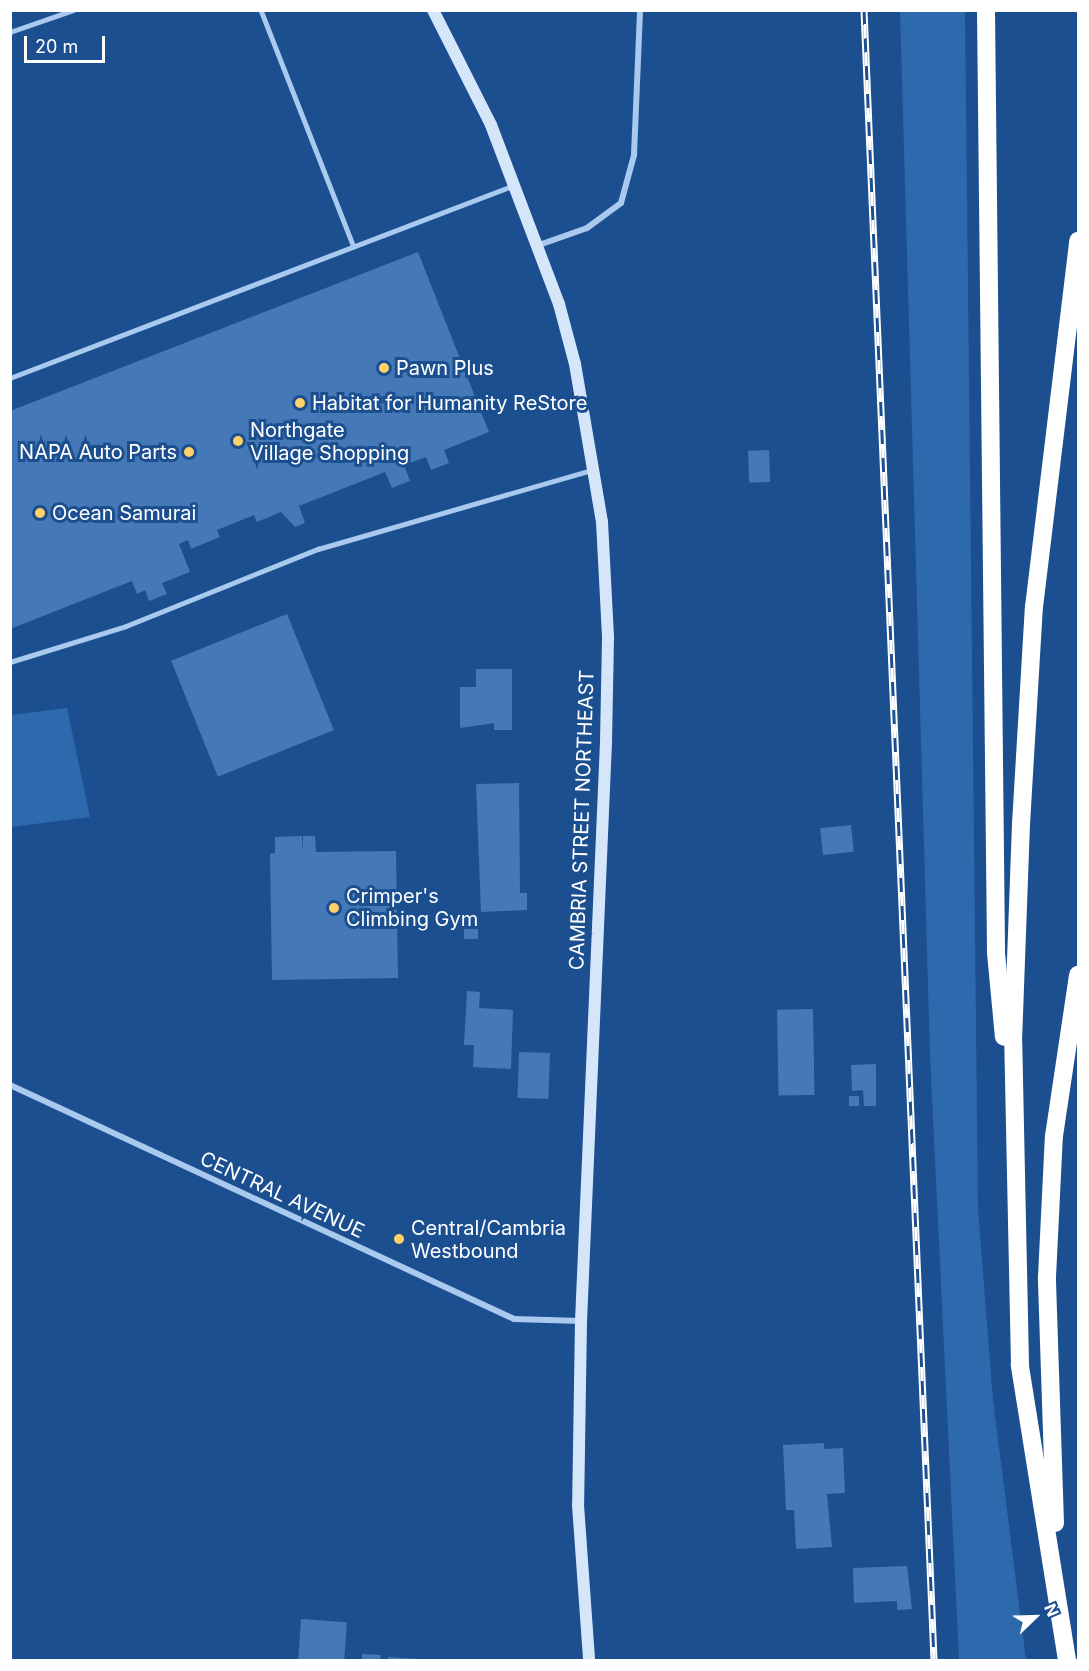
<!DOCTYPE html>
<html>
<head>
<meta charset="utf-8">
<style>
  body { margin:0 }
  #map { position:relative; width:1089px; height:1671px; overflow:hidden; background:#1b4f8f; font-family:Inter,sans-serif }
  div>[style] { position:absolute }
  .green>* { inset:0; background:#2e69ad }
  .building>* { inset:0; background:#4478b7; transform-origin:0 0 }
  .service>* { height:4.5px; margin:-2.25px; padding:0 2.25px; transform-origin:2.25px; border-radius:2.25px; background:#a9c9ee }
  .minor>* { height:6px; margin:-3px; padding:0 3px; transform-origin:3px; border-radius:3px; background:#a9c9ee }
  .secondary>* { height:12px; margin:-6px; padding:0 6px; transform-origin:6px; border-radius:6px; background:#d6e6fa }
  .motorway>* { height:18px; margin:-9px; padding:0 9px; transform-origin:9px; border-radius:9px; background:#fff }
  .rail>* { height:7px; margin-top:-3.5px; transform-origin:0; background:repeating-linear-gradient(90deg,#1b4f8f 0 14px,#fff 0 28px); box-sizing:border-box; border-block:2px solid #fff }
  .dots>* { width:16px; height:16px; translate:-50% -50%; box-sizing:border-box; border:3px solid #1b4f8f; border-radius:50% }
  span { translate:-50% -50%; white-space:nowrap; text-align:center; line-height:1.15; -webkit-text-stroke:6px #1b4f8f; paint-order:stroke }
  .poi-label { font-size:20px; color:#fff }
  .left { translate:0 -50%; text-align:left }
  .right { translate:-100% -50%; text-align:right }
  .street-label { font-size:20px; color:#fff }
  .frame { position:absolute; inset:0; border:12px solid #fff; pointer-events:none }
  .north { position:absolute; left:1005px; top:1587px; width:60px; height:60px; -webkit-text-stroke:4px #1b4f8f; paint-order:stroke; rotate:67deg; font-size:16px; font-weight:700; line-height:24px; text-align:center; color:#fff }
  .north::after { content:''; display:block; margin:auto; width:21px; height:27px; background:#fff; clip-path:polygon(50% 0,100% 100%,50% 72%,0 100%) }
  .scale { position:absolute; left:24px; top:36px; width:81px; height:27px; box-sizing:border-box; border:3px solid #fff; border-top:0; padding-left:8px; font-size:18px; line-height:21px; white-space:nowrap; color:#fff; -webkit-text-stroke:4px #1b4f8f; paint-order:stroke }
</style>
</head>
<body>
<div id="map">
  <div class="green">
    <i style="clip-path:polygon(900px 11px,965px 11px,978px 1209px,993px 1400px,1026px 1660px,959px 1660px,930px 1055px)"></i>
    <i style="clip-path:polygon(67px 708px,90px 817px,11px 827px,11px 715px)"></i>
  </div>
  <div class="building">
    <i style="clip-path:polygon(418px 252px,489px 432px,444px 450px,449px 463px,431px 470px,426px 457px,404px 465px,410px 481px,392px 488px,385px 472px,299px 506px,305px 523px,295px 527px,281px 512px,257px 522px,254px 515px,217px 530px,220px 537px,191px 549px,188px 540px,179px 544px,190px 572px,162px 583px,167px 594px,149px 601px,145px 590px,137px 594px,132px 581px,10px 629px,10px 411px)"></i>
    <i style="left:769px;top:450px;width:32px;height:21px;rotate:88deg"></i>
    <i style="left:287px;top:614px;width:125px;height:125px;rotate:68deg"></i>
    <i style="clip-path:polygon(476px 669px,512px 669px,512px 730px,494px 730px,494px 723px,460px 728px,460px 687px,476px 687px)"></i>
    <i style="clip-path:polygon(519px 783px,520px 893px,527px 893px,527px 910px,481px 912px,476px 784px)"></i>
    <i style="left:851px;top:825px;width:27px;height:31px;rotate:84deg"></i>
    <i style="clip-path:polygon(302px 836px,302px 853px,303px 836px,315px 836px,316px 852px,396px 851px,398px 978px,272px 980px,270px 854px,275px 853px,275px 837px)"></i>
    <i style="left:464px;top:928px;width:14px;height:11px"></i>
    <i style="clip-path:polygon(467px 991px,480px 992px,479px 1008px,513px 1010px,511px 1069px,473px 1067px,474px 1045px,464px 1045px)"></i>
    <i style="left:813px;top:1009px;width:86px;height:36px;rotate:89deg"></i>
    <i style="left:519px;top:1052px;width:31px;height:46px;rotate:2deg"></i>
    <i style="clip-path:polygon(876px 1064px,876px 1106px,864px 1106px,863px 1090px,852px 1091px,851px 1065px)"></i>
    <i style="left:849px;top:1096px;width:10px;height:10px"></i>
    <i style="clip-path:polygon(824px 1443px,824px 1449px,843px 1448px,845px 1493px,827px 1494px,832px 1547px,796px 1549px,794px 1510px,786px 1510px,783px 1445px)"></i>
    <i style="clip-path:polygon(907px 1566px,912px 1609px,897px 1610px,897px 1601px,854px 1603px,853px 1568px)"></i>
    <i style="left:301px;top:1619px;width:46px;height:41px;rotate:4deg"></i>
    <i style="clip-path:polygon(362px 1654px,381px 1655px,380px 1660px,362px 1660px)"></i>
    <i style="clip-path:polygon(388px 1657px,418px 1659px,418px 1660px,388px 1660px)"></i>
  </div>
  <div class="service">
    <i style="left:261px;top:10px;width:252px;rotate:68.6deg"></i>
    <i style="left:10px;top:32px;width:67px;rotate:-19.2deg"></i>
    <i style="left:10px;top:378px;width:537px;rotate:-20.93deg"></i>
    <i style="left:10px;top:662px;width:121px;rotate:-17.2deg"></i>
    <i style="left:126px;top:626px;width:207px;rotate:-21.9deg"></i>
    <i style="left:318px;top:549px;width:284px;rotate:-16.1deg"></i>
  </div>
  <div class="minor">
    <i style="left:539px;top:245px;width:51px;rotate:-19.5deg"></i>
    <i style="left:587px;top:228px;width:42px;rotate:-36.3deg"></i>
    <i style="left:621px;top:203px;width:50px;rotate:-74.8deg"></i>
    <i style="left:634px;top:155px;width:145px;rotate:-87.6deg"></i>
    <i style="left:10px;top:1085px;width:556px;rotate:24.9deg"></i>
    <i style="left:514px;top:1319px;width:67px;rotate:1.7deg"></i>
  </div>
  <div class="secondary">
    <i style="left:433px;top:10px;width:129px;rotate:63.2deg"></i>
    <i style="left:491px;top:125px;width:191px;rotate:69.2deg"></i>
    <i style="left:559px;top:304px;width:62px;rotate:75.1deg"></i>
    <i style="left:575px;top:364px;width:160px;rotate:80.3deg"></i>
    <i style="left:602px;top:522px;width:116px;rotate:87deg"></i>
    <i style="left:608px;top:638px;width:104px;rotate:91.1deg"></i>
    <i style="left:606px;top:742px;width:580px;rotate:92.47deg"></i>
    <i style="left:581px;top:1321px;width:184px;rotate:90.9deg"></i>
    <i style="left:578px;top:1505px;width:155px;rotate:85.9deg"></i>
  </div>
  <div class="motorway">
    <i style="left:986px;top:10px;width:943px;rotate:89.39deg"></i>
    <i style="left:996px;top:953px;width:84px;rotate:84.6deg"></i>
    <i style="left:1055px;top:1523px;width:246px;rotate:-91.9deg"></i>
    <i style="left:1047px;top:1277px;width:141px;rotate:-87.2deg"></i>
    <i style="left:1054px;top:1136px;width:163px;rotate:-81.5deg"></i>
    <i style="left:1067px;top:1660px;width:299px;rotate:-99.1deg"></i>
    <i style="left:1020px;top:1365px;width:323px;rotate:-91.2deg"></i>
    <i style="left:1013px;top:1042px;width:218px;rotate:-87.9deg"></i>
    <i style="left:1021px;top:824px;width:217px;rotate:-86.6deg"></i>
    <i style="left:1034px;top:607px;width:369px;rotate:-83.1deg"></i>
  </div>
  <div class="rail">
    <i style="left:864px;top:10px;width:1651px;rotate:87.57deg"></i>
  </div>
  <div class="dots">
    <i style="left:384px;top:368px;background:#ffd166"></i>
    <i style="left:300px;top:403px;background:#ffd166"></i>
    <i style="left:238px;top:441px;background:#ffd166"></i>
    <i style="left:189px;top:452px;background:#ffd166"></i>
    <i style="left:40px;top:513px;background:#ffd166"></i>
    <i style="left:334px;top:908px;background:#ffd166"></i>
    <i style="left:399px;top:1239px;background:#ffd166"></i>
  </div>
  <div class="poi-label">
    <span class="left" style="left:396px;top:368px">Pawn Plus</span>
    <span class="left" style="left:312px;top:403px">Habitat for Humanity ReStore</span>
    <span class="left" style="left:250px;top:442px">Northgate<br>Village Shopping</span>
    <span class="right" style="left:177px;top:452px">NAPA Auto Parts</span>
    <span class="left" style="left:52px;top:513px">Ocean Samurai</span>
    <span class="left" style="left:346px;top:908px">Crimper's<br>Climbing Gym</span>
    <span class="left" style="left:411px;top:1240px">Central/Cambria<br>Westbound</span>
  </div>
  <div class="street-label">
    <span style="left:582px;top:820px;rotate:-88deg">CAMBRIA STREET NORTHEAST</span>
    <span style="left:282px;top:1195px;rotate:25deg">CENTRAL AVENUE</span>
  </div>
  <div class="frame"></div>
  <div class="north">N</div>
  <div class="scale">20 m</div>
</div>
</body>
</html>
